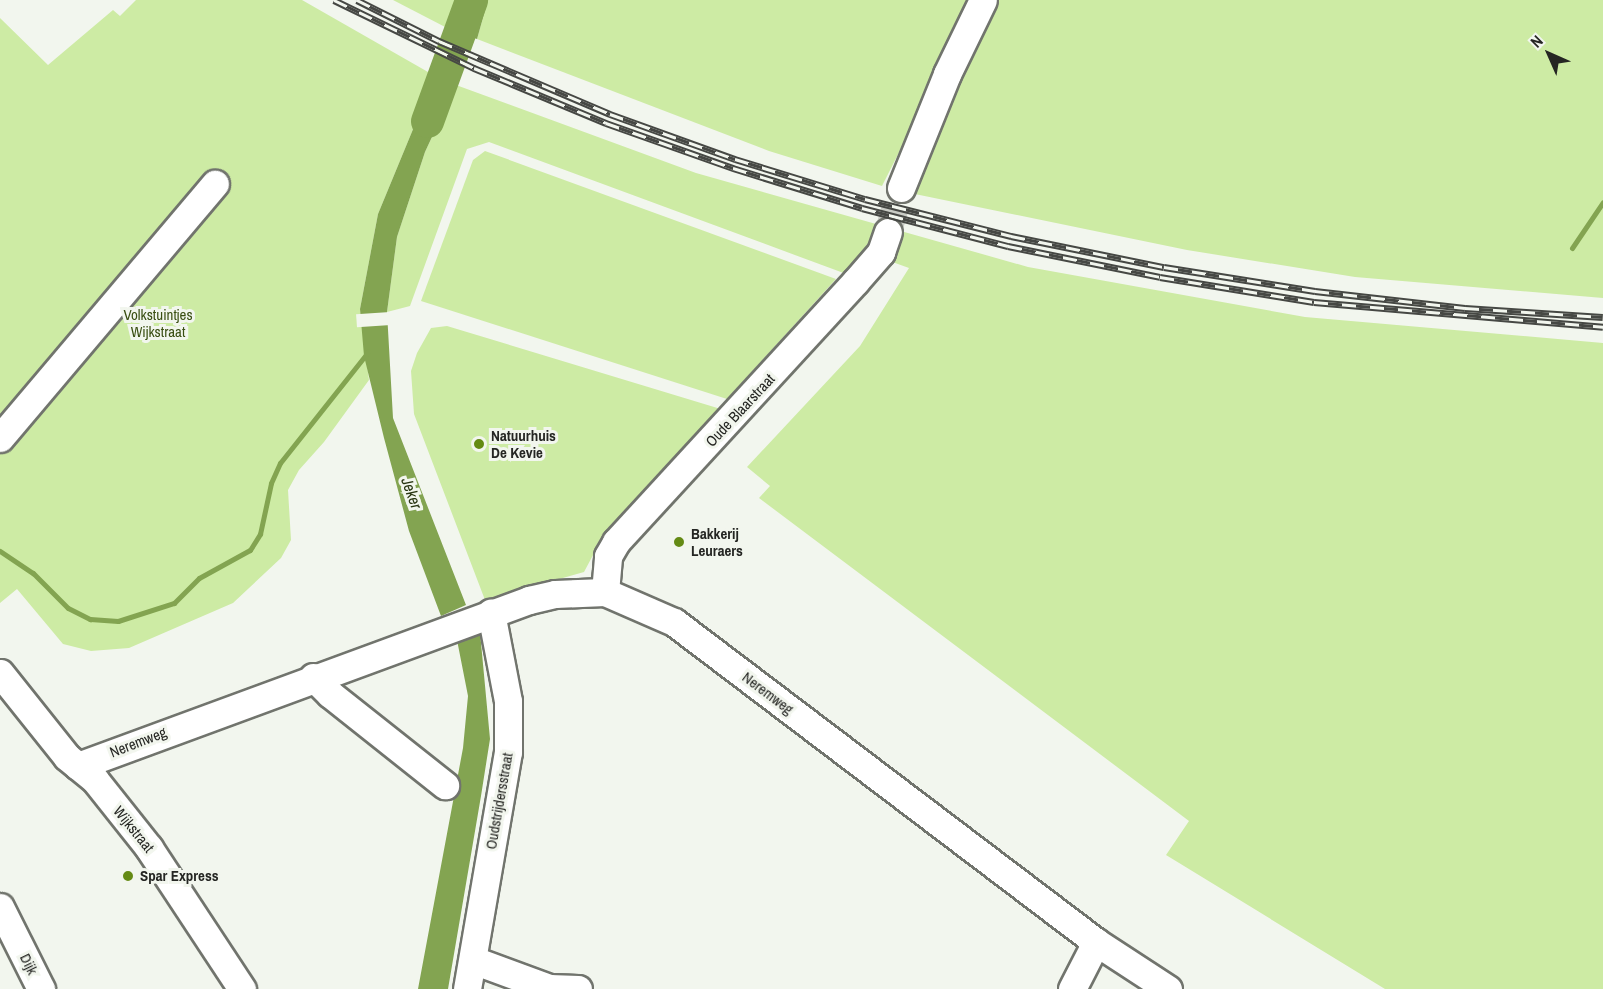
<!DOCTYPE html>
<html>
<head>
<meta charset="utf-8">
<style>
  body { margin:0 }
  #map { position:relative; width:1603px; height:989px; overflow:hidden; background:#f2f6ee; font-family:"Archivo Narrow",sans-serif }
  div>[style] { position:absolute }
  .green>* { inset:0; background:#cdeba4 }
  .water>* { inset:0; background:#83a451 }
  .pier>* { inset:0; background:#f2f6ee; transform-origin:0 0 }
  .stream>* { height:5px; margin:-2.5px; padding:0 2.5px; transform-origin:2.5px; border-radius:2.5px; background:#83a451 }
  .river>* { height:33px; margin:-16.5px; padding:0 16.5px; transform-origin:16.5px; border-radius:16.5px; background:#83a451 }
  .minor-tunnel>* { height:27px; margin-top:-13.5px; transform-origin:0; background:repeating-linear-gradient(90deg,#c9ccc5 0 27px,transparent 0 41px) }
  .roads { filter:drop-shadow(2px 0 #71746d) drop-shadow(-2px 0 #71746d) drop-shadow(0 2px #71746d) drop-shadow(0 -2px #71746d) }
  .minor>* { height:27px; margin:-13.5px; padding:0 13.5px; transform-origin:13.5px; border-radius:13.5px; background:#fff }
  .rail>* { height:7px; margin-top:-3.5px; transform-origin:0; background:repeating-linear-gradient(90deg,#f2f6ee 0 14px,#464844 0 28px); box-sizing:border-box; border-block:2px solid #464844 }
  .dots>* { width:16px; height:16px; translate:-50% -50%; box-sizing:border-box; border:3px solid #f2f6ee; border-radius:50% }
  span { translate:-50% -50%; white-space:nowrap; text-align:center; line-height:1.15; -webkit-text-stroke:6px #f2f6ee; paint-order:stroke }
  .park-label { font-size:15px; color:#394e12 }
  .street-label { font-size:15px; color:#252623 }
  .poi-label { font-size:15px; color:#252623; font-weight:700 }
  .left { translate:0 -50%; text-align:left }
  .water-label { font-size:16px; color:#283512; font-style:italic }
  .north { position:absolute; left:1519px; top:24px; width:60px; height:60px; -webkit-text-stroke:4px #f2f6ee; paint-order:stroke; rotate:315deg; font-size:16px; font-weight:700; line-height:24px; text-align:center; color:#252623 }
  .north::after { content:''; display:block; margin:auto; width:21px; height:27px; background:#252623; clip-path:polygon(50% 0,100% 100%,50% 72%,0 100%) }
</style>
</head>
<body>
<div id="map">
  <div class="green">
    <i style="clip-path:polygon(136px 0,302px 0,435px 76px,378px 214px,360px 309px,369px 380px,324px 442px,299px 470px,288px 490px,291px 540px,281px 558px,233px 603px,129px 648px,91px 651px,63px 644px,17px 589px,0 603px,0 452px,5px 446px,0 442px,0 18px,48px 65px,113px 10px,120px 16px)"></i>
    <i style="clip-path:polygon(393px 0,459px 0,449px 29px)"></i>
    <i style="clip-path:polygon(488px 0,976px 0,882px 186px,769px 151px,477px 39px)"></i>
    <i style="clip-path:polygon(986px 0,1603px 0,1603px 298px,1355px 277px,1187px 250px,910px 193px,992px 4px)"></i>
    <i style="clip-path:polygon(456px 85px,696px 173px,1028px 267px,1305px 317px,1603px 343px,1603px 989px,1385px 989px,1166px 855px,1189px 821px,759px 498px,770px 486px,747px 467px,860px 346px,909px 268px,884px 259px,849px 275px,489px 142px,467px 149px,410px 306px,387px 312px,397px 237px,425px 152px)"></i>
    <i style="clip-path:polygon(485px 151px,836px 279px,727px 399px,421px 301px,473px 160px)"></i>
    <i style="clip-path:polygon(447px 326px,724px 410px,600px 542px,584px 572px,485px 600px,414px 414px,411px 371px,417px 353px,431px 328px)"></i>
  </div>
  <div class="water">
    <i style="clip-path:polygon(459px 0,488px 0,477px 39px,449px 29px)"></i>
    <i style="clip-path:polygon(435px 76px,456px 85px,425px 152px,397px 237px,387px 312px,393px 418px,466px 605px,441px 616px,409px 531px,384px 438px,364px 356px,360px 309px,378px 214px)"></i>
    <i style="clip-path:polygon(480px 632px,490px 739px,481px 796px,448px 989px,418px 989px,463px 748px,468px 696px,457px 640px)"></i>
  </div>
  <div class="pier">
    <i style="left:390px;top:312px;width:13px;height:34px;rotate:86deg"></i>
  </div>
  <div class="stream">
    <i style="left:1572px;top:248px;width:55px;rotate:-56deg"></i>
    <i style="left:0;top:551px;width:40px;rotate:34deg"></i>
    <i style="left:33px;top:573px;width:49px;rotate:45deg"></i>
    <i style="left:68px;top:608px;width:25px;rotate:27deg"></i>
    <i style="left:90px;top:619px;width:28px;rotate:4deg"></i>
    <i style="left:118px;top:621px;width:59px;rotate:-17.8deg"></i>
    <i style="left:174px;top:603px;width:35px;rotate:-45deg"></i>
    <i style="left:199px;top:578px;width:58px;rotate:-28.8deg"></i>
    <i style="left:250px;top:550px;width:19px;rotate:-58deg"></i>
    <i style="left:260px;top:534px;width:52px;rotate:-77.8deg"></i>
    <i style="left:271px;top:483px;width:22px;rotate:-66deg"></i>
    <i style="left:280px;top:463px;width:142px;rotate:-51.6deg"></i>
  </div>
  <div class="river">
    <i style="left:427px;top:121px;width:129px;rotate:-70deg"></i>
  </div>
  <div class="minor-tunnel">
    <i style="left:888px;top:232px;width:46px;rotate:-73.5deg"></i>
  </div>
  <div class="roads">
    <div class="minor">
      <i style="left:901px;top:188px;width:123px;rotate:-68deg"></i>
      <i style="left:947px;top:74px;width:82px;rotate:-64.1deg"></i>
      <i style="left:0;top:438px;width:333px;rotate:-49.8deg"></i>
      <i style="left:605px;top:592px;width:36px;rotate:-85deg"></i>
      <i style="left:608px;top:556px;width:16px;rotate:-60deg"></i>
      <i style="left:616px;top:542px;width:353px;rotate:-47.4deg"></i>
      <i style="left:855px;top:282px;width:40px;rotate:-49deg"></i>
      <i style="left:881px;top:252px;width:21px;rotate:-71deg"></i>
      <i style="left:0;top:673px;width:107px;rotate:51.4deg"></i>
      <i style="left:67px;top:757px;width:36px;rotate:39deg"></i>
      <i style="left:95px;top:780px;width:87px;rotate:51.5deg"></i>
      <i style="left:149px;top:848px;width:169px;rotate:56.6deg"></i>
      <i style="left:313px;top:677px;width:24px;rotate:45deg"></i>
      <i style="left:330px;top:694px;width:147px;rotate:38.4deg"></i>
      <i style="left:78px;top:766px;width:481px;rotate:-20.2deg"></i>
      <i style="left:529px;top:600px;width:27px;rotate:-13deg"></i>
      <i style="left:555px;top:594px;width:50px;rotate:-2.3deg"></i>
      <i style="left:605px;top:592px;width:75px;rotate:23.5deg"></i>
      <i style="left:674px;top:622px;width:530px;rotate:37.17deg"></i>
      <i style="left:1096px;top:942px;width:86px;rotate:33.1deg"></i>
      <i style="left:0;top:907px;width:92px;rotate:63.4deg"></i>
      <i style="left:473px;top:960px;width:81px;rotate:20.2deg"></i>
      <i style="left:549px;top:988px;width:29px;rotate:2deg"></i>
      <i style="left:467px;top:989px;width:241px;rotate:-80.2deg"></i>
      <i style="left:508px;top:752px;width:51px;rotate:-90deg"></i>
      <i style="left:508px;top:701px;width:90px;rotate:-100.9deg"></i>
      <i style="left:1072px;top:989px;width:53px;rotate:-62.9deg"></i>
    </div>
  </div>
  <div class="rail">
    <i style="left:334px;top:0;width:156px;rotate:25.9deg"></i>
    <i style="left:474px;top:68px;width:143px;rotate:22.6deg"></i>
    <i style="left:606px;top:123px;width:135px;rotate:19.5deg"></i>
    <i style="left:733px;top:168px;width:135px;rotate:17.2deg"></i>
    <i style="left:862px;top:208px;width:151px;rotate:14.6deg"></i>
    <i style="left:1008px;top:246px;width:155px;rotate:11.5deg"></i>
    <i style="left:1160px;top:277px;width:156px;rotate:9.2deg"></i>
    <i style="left:1314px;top:302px;width:290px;rotate:4.9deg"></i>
    <i style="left:357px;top:0;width:92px;rotate:26.6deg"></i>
    <i style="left:439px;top:41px;width:186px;rotate:23.1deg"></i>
    <i style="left:610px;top:114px;width:133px;rotate:19.8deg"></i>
    <i style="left:735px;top:159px;width:136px;rotate:17.1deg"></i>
    <i style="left:865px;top:199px;width:151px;rotate:14.2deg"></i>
    <i style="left:1011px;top:236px;width:156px;rotate:11.5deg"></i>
    <i style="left:1164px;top:267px;width:153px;rotate:9deg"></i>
    <i style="left:1315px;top:291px;width:151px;rotate:6.5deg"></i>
    <i style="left:1465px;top:308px;width:138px;rotate:3.7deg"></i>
  </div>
  <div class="dots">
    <i style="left:479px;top:444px;background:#648a14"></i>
    <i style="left:679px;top:542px;background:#648a14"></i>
    <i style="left:128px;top:876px;background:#648a14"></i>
  </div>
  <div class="park-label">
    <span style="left:158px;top:323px">Volkstuintjes<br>Wijkstraat</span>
  </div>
  <div class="street-label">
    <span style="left:740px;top:410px;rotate:-47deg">Oude Blaarstraat</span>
    <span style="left:768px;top:693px;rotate:37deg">Neremweg</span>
    <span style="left:138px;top:742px;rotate:-21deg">Neremweg</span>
    <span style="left:499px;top:801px;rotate:-80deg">Oudstrijdersstraat</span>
    <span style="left:134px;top:829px;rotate:51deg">Wijkstraat</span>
    <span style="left:29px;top:964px;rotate:64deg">Dijk</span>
  </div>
  <div class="poi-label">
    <span class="left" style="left:491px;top:444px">Natuurhuis<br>De Kevie</span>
    <span class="left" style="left:691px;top:542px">Bakkerij<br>Leuraers</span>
    <span class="left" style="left:140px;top:876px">Spar Express</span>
  </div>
  <div class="water-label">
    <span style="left:412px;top:493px;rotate:70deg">Jeker</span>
  </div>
  <div class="north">N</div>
</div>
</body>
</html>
